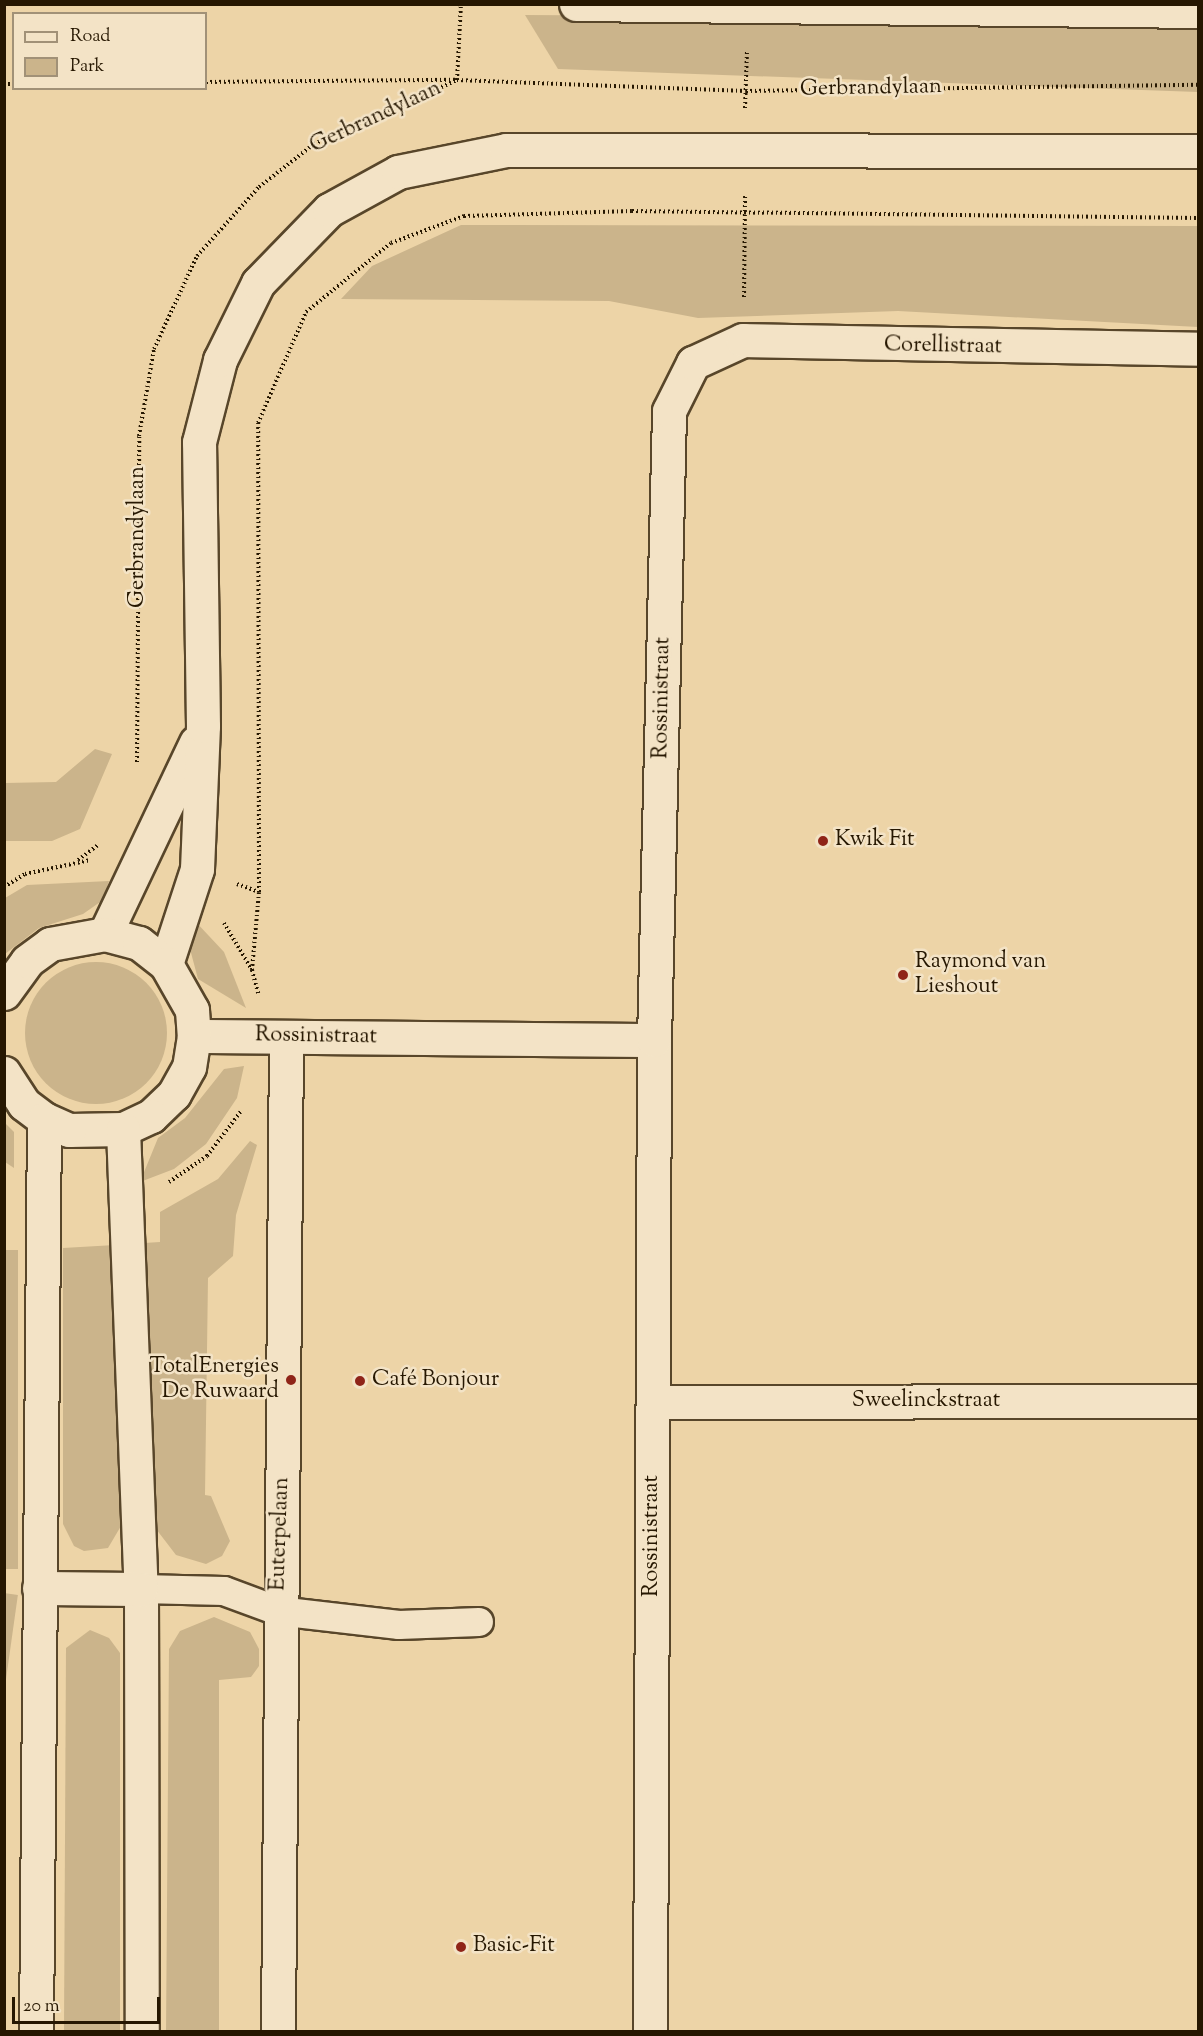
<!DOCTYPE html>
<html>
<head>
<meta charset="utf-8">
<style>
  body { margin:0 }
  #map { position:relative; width:1203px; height:2036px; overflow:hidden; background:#edd4a7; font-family:"Sorts Mill Goudy",serif }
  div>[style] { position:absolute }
  .green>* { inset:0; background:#cbb48b; transform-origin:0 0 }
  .round { border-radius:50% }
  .path>* { height:4px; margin-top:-2px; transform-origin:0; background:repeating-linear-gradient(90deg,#261701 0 1.5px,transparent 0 4.5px) }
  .roads { filter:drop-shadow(2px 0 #58462a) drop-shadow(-2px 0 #58462a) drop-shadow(0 2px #58462a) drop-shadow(0 -2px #58462a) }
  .service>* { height:28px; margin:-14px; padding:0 14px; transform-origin:14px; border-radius:14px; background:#f3e3c6 }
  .minor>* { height:33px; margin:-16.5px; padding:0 16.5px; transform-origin:16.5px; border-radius:16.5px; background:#f3e3c6 }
  .tertiary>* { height:33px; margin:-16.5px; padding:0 16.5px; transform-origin:16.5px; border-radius:16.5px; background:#f3e3c6 }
  .dots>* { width:16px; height:16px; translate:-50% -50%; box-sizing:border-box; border:3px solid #f3e3c6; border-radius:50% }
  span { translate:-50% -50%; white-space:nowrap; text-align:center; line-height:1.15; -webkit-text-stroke:5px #f3e3c6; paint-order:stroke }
  .street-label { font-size:22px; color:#261701 }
  .poi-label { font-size:22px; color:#261701 }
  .left { translate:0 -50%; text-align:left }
  .right { translate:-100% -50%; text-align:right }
  .frame { position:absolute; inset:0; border:6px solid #261701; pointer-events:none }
  .legend { position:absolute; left:12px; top:12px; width:195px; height:78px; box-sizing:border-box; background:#f3e3c6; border:2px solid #a19177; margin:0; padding:8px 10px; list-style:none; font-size:18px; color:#261701 }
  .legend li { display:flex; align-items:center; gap:12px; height:30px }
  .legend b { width:30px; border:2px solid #a19177 }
  .scale { position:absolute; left:12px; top:1997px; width:148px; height:27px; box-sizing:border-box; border:3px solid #261701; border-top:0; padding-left:8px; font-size:18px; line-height:21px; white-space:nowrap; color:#261701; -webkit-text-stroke:4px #f3e3c6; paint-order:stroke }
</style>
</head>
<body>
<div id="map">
  <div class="green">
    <i style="clip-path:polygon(525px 15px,1198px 19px,1198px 92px,558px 69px)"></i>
    <i style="clip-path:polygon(461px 225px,1198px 226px,1198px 327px,898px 311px,698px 318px,609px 301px,341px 299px,372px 266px)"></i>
    <i style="clip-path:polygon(95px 749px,112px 754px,80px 829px,52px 841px,5px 841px,5px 783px,56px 782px)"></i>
    <i style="clip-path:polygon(109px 881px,103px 900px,83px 914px,39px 928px,5px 954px,5px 898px,27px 885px)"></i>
    <i style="clip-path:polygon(194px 920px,224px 952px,246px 1008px,198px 979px,190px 949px)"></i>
    <i class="round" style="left:25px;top:962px;width:142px;height:142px"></i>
    <i style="clip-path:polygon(244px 1066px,237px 1098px,206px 1144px,174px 1169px,140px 1182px,158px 1138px,185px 1118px,224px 1069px)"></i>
    <i style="clip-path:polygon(5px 1123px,14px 1132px,14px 1168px,5px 1162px)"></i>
    <i style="clip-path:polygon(250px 1141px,257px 1145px,236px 1215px,233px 1256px,208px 1278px,205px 1495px,211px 1496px,230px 1541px,222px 1556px,206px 1564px,176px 1555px,153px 1525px,144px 1243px,160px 1242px,160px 1212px,218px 1179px)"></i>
    <i style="clip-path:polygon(115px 1245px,121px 1526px,108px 1548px,84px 1551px,74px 1546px,63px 1524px,63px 1248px)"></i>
    <i style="left:18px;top:1250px;width:319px;height:14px;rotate:90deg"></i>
    <i style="left:4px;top:1593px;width:14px;height:438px;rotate:8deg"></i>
    <i style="clip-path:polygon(214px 1617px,250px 1632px,259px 1649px,259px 1666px,251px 1677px,219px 1680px,219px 2031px,166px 2031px,169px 1649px,180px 1631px)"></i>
    <i style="clip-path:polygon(90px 1630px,109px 1638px,120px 1653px,120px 2031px,64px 2031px,66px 1648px)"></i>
  </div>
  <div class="path">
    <i style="left:206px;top:82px;width:251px;rotate:-0.5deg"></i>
    <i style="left:457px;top:80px;width:76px;rotate:-87deg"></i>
    <i style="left:4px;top:84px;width:10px"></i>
    <i style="left:745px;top:108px;width:58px;rotate:-88deg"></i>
    <i style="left:744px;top:297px;width:103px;rotate:-89.4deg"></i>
    <i style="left:137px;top:762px;width:326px;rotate:-89.6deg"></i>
    <i style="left:139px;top:436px;width:88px;rotate:-80.2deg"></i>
    <i style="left:154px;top:349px;width:102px;rotate:-65.2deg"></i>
    <i style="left:197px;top:256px;width:93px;rotate:-48.1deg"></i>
    <i style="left:259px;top:187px;width:70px;rotate:-38deg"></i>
    <i style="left:314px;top:144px;width:157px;rotate:-24.1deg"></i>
    <i style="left:457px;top:80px;width:289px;rotate:2.2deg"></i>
    <i style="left:746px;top:91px;width:452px;rotate:-0.8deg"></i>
    <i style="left:78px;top:860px;width:26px;rotate:-37deg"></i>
    <i style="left:237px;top:884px;width:23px;rotate:20deg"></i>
    <i style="left:4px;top:887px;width:25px;rotate:-32deg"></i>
    <i style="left:25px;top:874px;width:67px;rotate:-12deg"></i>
    <i style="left:224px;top:923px;width:55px;rotate:59.2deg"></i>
    <i style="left:252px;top:970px;width:24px;rotate:75deg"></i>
    <i style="left:252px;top:970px;width:78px;rotate:-84.9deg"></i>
    <i style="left:259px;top:892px;width:469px;rotate:-90.1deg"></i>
    <i style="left:258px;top:423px;width:121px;rotate:-66.6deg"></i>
    <i style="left:306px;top:312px;width:109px;rotate:-39.1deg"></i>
    <i style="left:391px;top:243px;width:78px;rotate:-20.3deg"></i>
    <i style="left:464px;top:216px;width:168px;rotate:-1.7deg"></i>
    <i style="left:632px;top:211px;width:566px;rotate:0.71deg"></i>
    <i style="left:169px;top:1182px;width:46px;rotate:-34.4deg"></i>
    <i style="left:207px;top:1156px;width:56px;rotate:-52.9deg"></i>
  </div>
  <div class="roads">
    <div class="service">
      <i style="left:141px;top:1589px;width:83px;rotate:1.4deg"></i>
      <i style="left:224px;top:1591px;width:58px;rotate:20.3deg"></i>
      <i style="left:278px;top:1611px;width:122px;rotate:6.6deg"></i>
      <i style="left:399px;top:1625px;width:80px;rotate:-2.1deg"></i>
    </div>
    <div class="minor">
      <i style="left:576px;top:4px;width:622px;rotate:0.64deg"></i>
      <i style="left:194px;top:1036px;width:460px;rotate:0.5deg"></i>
      <i style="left:653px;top:1402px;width:545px;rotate:-0.11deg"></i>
      <i style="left:278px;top:2032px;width:995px;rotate:-89.54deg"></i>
      <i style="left:650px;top:2032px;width:992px;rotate:-89.77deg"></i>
      <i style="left:654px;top:1040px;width:629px;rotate:-88.63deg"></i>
      <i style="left:669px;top:411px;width:54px;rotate:-63.4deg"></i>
      <i style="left:693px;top:363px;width:55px;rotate:-24.7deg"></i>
      <i style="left:743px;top:340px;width:455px;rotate:1.1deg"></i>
    </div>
    <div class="tertiary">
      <i style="left:105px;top:934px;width:212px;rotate:-64.6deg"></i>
      <i style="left:166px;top:964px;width:100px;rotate:-71.9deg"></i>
      <i style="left:197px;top:869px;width:143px;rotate:-87.6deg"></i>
      <i style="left:203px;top:726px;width:284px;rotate:-90.8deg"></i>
      <i style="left:199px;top:442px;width:85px;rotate:-75.6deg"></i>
      <i style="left:220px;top:360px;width:86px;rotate:-63.7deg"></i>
      <i style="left:258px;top:283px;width:102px;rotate:-45.8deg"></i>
      <i style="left:329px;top:210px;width:79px;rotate:-28.8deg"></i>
      <i style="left:398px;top:172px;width:110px;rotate:-11.5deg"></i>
      <i style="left:506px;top:150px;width:692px;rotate:0.08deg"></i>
      <i style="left:4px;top:993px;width:39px;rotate:-54deg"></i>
      <i style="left:27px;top:961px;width:29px;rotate:-36deg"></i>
      <i style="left:50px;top:944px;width:56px;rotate:-10.3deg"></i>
      <i style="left:105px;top:934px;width:35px;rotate:15deg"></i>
      <i style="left:139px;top:943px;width:34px;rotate:38deg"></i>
      <i style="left:166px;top:964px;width:53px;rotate:60.5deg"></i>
      <i style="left:192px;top:1010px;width:26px;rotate:86deg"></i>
      <i style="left:194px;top:1036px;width:31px;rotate:99deg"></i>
      <i style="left:189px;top:1067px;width:31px;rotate:119deg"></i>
      <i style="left:174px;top:1094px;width:32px;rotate:136deg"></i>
      <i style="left:151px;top:1116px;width:31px;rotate:155deg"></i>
      <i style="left:123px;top:1129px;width:54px;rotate:178.9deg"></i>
      <i style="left:69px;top:1130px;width:27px;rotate:-156deg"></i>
      <i style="left:44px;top:1119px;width:25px;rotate:-143deg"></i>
      <i style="left:24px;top:1104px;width:37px;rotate:-123deg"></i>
      <i style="left:123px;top:1129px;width:460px;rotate:87.8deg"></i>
      <i style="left:141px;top:1589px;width:443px;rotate:89.9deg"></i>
      <i style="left:39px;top:1588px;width:102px;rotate:0.6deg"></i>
      <i style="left:36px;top:2032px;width:913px;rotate:-89.5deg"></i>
    </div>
  </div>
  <div class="dots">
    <i style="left:823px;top:841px;background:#8f2418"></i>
    <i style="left:903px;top:975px;background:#8f2418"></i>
    <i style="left:291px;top:1380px;background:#8f2418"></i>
    <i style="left:360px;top:1381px;background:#8f2418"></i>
    <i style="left:461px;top:1947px;background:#8f2418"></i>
  </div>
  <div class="street-label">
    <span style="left:871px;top:89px;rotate:-1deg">Gerbrandylaan</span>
    <span style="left:376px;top:118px;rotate:-25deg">Gerbrandylaan</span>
    <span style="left:943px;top:347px;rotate:1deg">Corellistraat</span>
    <span style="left:139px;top:537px;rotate:-90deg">Gerbrandylaan</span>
    <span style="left:663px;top:698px;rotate:-89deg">Rossinistraat</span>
    <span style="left:316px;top:1037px;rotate:1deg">Rossinistraat</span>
    <span style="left:926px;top:1402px">Sweelinckstraat</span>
    <span style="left:281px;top:1534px;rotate:-88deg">Euterpelaan</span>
    <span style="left:653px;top:1536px;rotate:-90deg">Rossinistraat</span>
  </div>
  <div class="poi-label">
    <span class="left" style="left:835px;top:841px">Kwik Fit</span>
    <span class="left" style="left:915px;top:975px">Raymond van<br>Lieshout</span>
    <span class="right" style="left:279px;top:1380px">TotalEnergies<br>De Ruwaard</span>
    <span class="left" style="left:372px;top:1381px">Café Bonjour</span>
    <span class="left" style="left:473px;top:1947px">Basic-Fit</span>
  </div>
  <div class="frame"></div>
  <ul class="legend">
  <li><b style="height:8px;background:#f3e3c6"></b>Road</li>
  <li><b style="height:16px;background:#cbb48b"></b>Park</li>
  </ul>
  <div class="scale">20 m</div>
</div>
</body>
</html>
